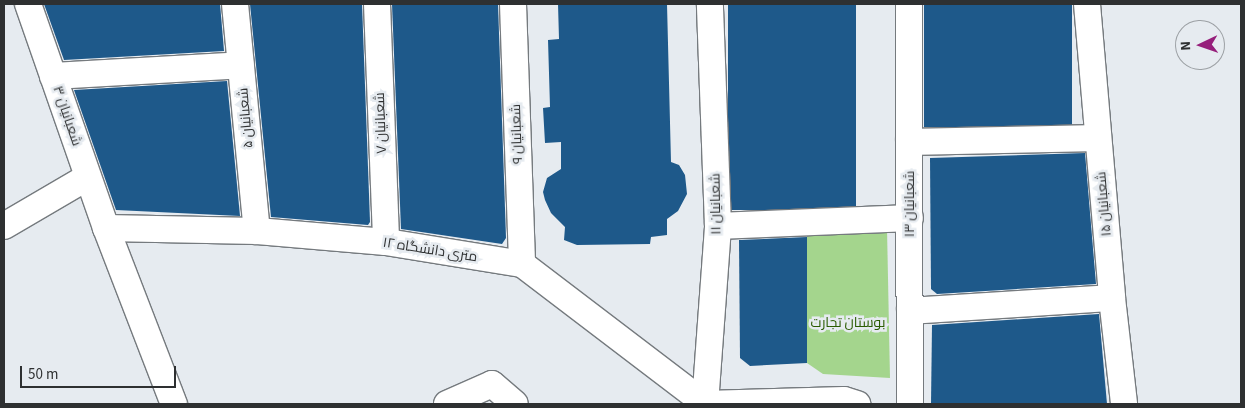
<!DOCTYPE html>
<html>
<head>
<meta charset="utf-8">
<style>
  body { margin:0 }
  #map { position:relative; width:1245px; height:408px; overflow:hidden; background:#e6ebf0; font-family:"Source Sans 3",Cairo,sans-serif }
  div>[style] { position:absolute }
  .green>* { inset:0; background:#a4d58d }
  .building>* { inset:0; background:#1e598a; transform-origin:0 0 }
  .roads { filter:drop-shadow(1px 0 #757a7e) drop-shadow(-1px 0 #757a7e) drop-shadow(0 1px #757a7e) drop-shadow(0 -1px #757a7e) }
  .minor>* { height:26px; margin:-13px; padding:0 13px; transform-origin:13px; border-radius:13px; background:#fff }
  span { translate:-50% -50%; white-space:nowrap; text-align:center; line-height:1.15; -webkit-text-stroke:5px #e6ebf0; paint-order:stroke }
  .street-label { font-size:14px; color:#2e3031 }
  .park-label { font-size:14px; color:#2a5c00 }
  .frame { position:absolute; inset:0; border:5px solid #2e3031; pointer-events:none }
  .north { position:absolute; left:1175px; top:20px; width:50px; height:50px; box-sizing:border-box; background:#e6ebf0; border:1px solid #9ca0a4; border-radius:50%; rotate:267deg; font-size:14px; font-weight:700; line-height:20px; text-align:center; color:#2e3031 }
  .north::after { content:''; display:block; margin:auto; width:18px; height:22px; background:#961f7b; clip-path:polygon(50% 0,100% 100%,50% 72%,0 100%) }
  .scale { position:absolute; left:20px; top:366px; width:156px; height:22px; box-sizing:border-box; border:2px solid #2e3031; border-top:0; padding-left:6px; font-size:15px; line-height:18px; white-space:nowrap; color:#2e3031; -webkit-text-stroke:4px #e6ebf0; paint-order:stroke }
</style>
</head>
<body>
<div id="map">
  <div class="green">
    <i style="clip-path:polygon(887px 228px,890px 378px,823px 374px,807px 363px,807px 233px)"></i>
  </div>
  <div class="building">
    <i style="clip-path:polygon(44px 4px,220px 4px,224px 51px,64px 60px)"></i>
    <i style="clip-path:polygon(250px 4px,362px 4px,370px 222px,368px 225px,271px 217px)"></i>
    <i style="clip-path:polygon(392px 4px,498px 4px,506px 238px,502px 244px,401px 229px)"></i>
    <i style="clip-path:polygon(558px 4px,667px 4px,671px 162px,679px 165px,685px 175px,687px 194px,678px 211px,667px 219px,667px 235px,651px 237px,650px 244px,577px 245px,564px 240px,565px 227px,551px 213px,545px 200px,543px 192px,547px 178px,561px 169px,561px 142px,545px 143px,543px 108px,550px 107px,548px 40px,559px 39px)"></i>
    <i style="left:728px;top:4px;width:128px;height:206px"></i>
    <i style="left:924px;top:4px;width:148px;height:123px"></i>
    <i style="clip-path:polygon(227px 81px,240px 216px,116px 210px,74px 90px)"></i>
    <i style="clip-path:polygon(1085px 153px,1096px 284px,937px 294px,931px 289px,930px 158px)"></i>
    <i style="clip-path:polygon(807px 237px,807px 363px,750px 366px,740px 358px,739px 240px)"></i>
    <i style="clip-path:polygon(1099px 314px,1107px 404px,931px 404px,932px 325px)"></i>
  </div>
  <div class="roads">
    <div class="minor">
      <i style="left:28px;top:4px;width:237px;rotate:70.8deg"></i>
      <i style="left:106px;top:228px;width:189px;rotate:68.9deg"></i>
      <i style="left:235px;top:4px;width:228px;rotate:84.5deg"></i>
      <i style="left:377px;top:4px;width:238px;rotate:87.8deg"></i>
      <i style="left:513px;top:4px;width:260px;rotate:88deg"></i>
      <i style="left:909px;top:4px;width:400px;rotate:89.9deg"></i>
      <i style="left:1087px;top:4px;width:295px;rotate:85.1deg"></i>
      <i style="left:1112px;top:298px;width:107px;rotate:83.5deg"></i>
      <i style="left:53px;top:76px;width:188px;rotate:-3.3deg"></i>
      <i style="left:909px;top:142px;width:189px;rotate:-1.2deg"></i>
      <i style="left:4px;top:226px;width:97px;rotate:-30.3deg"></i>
      <i style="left:718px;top:226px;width:192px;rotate:-2.4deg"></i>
      <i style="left:106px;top:228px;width:151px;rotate:1.1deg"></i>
      <i style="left:257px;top:231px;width:129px;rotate:4.9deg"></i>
      <i style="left:386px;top:242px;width:138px;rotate:9.2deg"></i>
      <i style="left:522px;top:264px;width:231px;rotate:37.3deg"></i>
      <i style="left:910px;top:311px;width:202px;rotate:-3.7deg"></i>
      <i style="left:447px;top:404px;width:49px;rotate:-24deg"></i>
      <i style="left:492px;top:384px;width:30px;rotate:41deg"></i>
      <i style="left:705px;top:404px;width:178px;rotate:-85.8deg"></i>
      <i style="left:718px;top:226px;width:222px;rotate:-92.1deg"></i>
      <i style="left:705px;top:404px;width:139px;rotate:-1.6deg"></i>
      <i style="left:844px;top:400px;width:14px;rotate:17deg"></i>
    </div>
  </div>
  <div class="street-label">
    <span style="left:67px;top:116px;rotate:71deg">شعبانیان ۳</span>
    <span style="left:246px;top:118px;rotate:-95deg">شعبانیان ۵</span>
    <span style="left:381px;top:123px;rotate:-92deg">شعبانیان ۷</span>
    <span style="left:517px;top:134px;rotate:-92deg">شعبانیان ۹</span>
    <span style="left:716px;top:204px;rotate:-91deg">شعبانیان ۱۱</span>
    <span style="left:910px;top:204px;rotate:-90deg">شعبانیان ۱۳</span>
    <span style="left:1104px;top:204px;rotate:-95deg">شعبانیان ۱۵</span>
    <span style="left:430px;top:250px;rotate:9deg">۱۲ متری دانشگاه</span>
  </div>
  <div class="park-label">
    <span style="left:848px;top:323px">بوستان تجارت</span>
  </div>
  <div class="frame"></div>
  <div class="north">N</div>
  <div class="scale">50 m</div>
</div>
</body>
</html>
